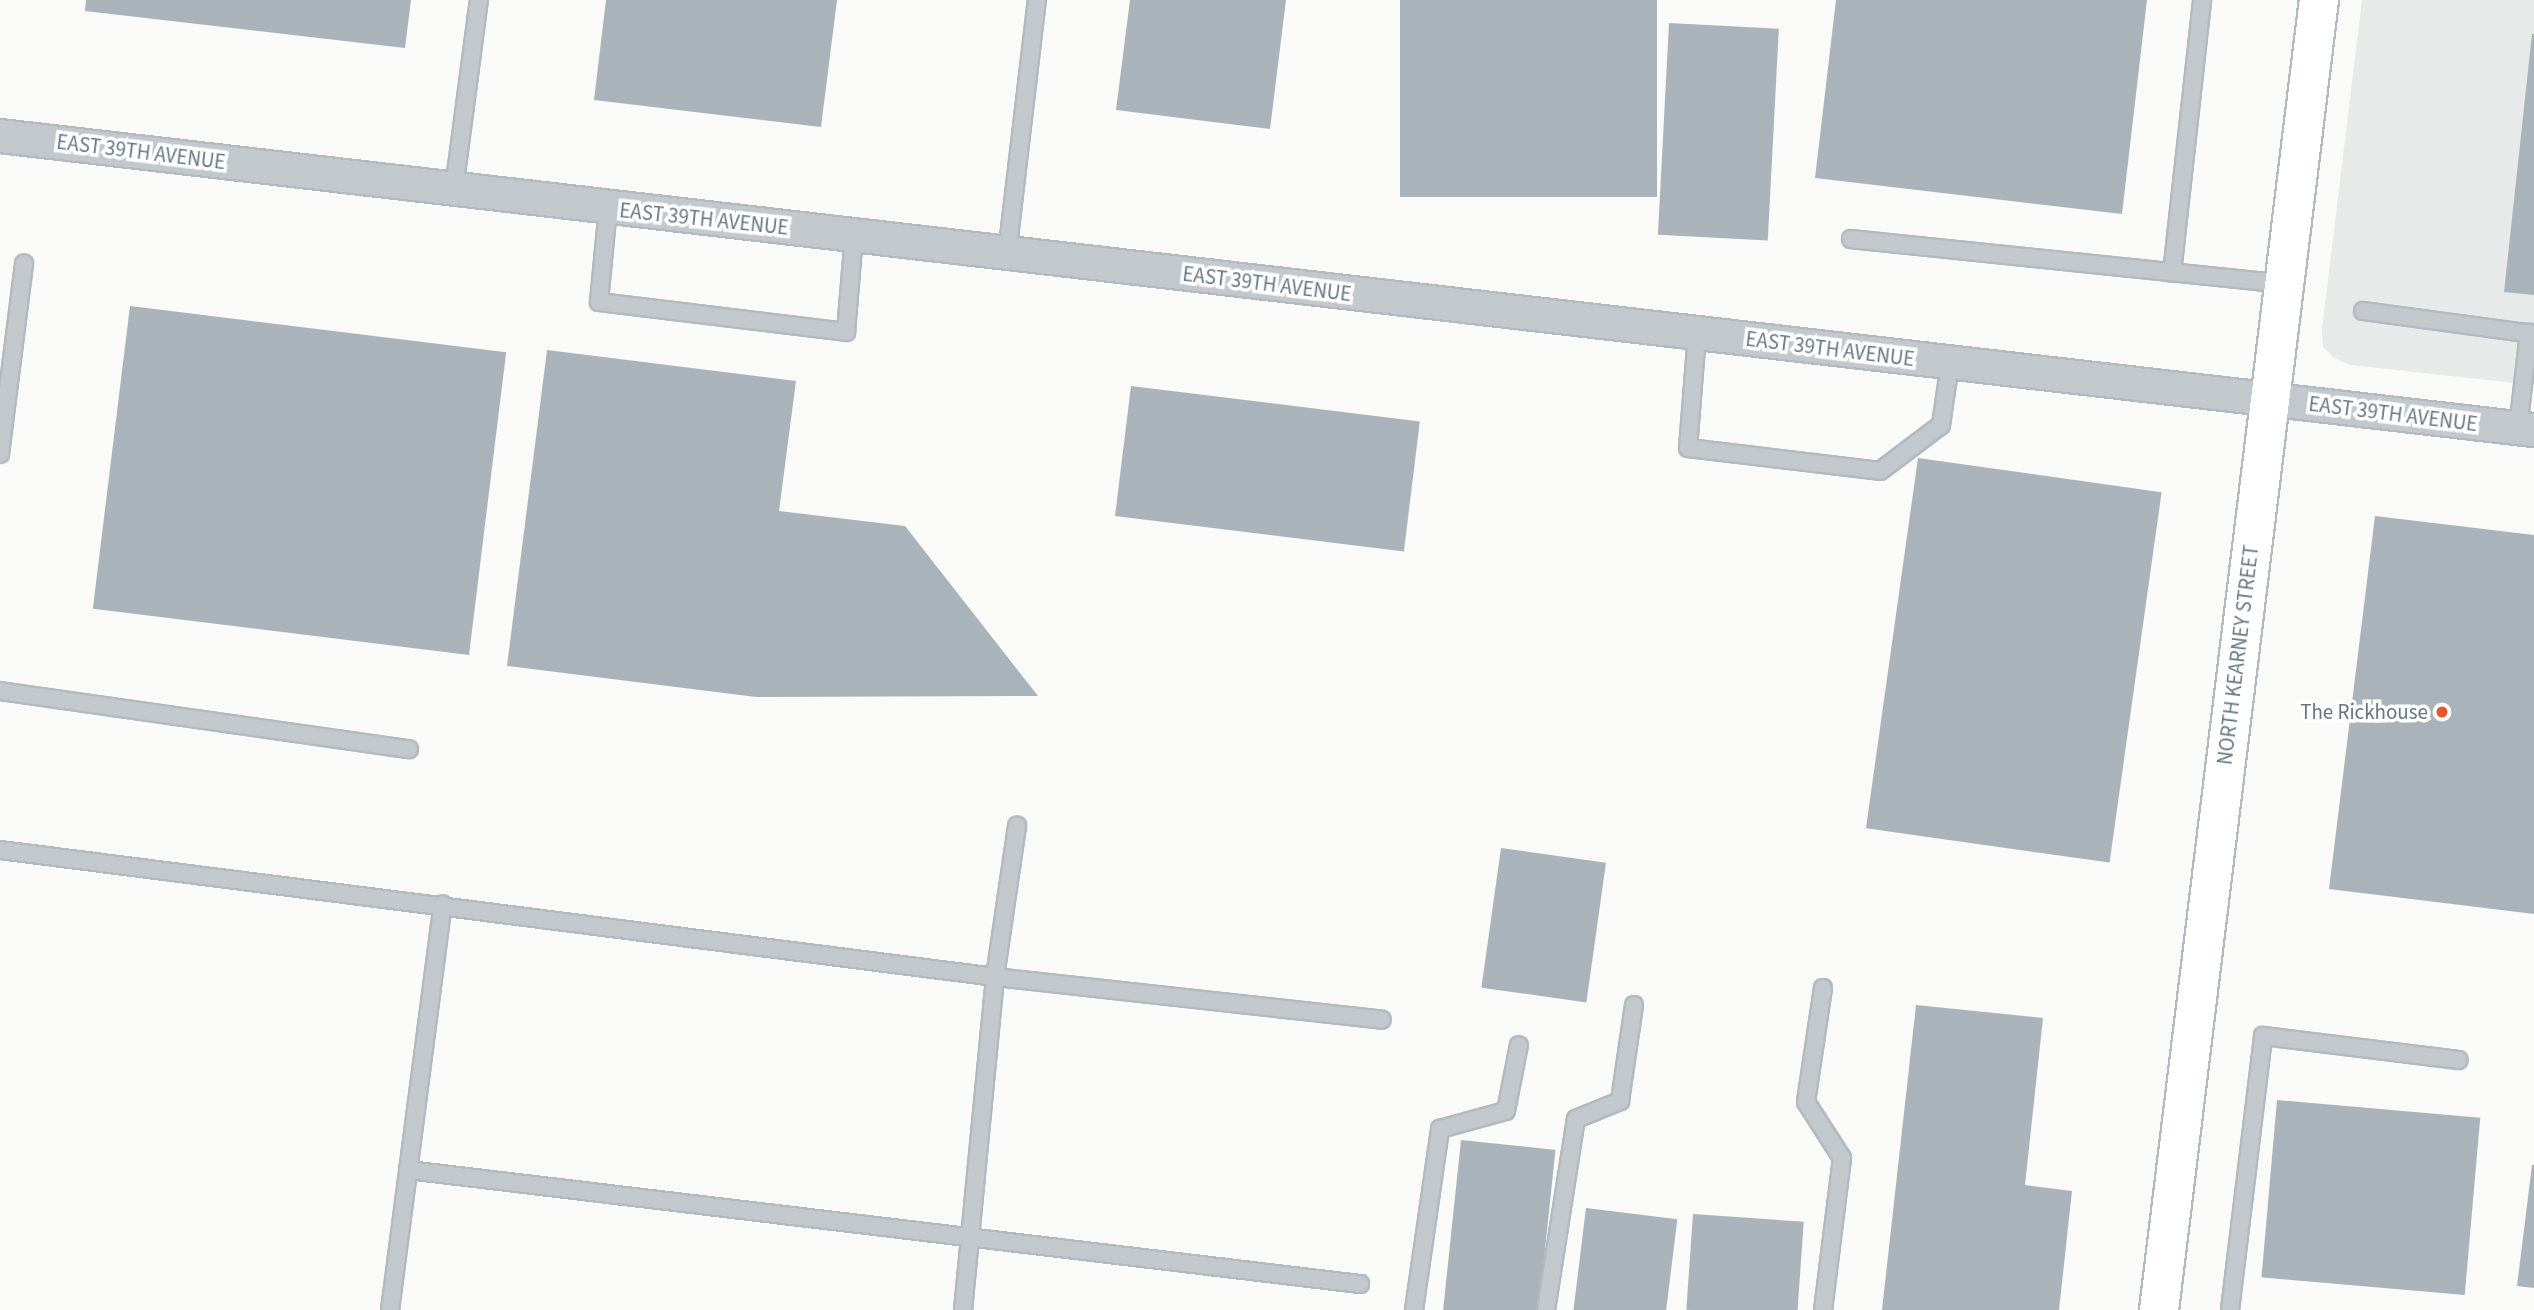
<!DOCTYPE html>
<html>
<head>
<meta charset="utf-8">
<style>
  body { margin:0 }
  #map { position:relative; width:2534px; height:1310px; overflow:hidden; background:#fafaf8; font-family:"Source Sans 3",sans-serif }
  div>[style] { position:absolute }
  .built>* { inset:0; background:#e8e9e9 }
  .building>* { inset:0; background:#aab3b9; transform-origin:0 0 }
  .roads { filter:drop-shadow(2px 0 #b3babf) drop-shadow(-2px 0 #b3babf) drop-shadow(0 2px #b3babf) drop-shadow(0 -2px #b3babf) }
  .lane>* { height:16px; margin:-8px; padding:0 8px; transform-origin:8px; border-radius:8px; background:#c3c8cc }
  .street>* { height:32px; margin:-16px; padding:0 16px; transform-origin:16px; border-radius:16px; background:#c3c8cc }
  .secondary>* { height:38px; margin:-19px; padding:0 19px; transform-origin:19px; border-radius:19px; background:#fff }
  .dots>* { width:19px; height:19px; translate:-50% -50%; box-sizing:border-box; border:4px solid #fff; border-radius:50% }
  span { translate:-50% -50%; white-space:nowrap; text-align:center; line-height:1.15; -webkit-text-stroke:7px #fff; paint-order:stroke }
  .street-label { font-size:21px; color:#657683 }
  .poi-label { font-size:21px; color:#657683 }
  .right { translate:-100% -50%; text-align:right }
</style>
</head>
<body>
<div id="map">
  <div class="built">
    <i style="clip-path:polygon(2362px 0,2534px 0,2534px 385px,2350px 365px,2334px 358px,2323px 347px,2322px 329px)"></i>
  </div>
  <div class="building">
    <i style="clip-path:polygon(86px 0,411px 0,405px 48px,85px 11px)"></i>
    <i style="clip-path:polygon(606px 0,837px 0,821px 127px,594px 100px)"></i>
    <i style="clip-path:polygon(1130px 0,1286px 0,1270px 129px,1116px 110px)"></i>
    <i style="left:1400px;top:0;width:257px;height:197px"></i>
    <i style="clip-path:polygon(1836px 0,2147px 0,2122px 214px,1815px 178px)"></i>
    <i style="left:1669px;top:23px;width:110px;height:212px;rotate:3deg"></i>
    <i style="clip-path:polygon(2532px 34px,2534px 34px,2534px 295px,2504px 292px)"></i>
    <i style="left:130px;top:306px;width:379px;height:305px;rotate:7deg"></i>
    <i style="clip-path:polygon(547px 350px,796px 381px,779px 511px,905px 526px,1038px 696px,756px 697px,507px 666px)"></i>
    <i style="left:1131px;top:386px;width:291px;height:131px;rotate:7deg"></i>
    <i style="left:1918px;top:458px;width:246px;height:374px;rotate:8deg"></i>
    <i style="clip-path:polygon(2375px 516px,2534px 535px,2534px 914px,2329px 889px)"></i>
    <i style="left:1501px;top:848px;width:106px;height:141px;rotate:8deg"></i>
    <i style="clip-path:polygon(1916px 1005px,2043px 1018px,2025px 1185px,2072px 1191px,2059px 1310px,1882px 1310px)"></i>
    <i style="left:2277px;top:1100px;width:204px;height:178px;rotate:5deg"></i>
    <i style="left:1461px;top:1140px;width:95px;height:171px;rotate:6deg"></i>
    <i style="clip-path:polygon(2532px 1165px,2534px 1165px,2534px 1288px,2517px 1286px)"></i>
    <i style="left:1586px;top:1208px;width:92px;height:103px;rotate:7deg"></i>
    <i style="left:1693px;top:1214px;width:111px;height:96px;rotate:4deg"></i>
  </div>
  <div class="roads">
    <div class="lane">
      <i style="left:454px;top:189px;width:191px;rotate:-82.5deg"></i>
      <i style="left:608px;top:208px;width:94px;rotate:95.5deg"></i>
      <i style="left:599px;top:302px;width:249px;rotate:6.9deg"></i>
      <i style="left:846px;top:332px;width:97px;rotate:-85.3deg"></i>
      <i style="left:1851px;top:239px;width:434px;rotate:5.9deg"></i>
      <i style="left:1007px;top:254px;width:256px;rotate:-83.3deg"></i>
      <i style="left:2172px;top:273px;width:275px;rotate:-83.7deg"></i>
      <i style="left:2363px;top:311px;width:173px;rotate:7.7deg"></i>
      <i style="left:1697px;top:334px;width:114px;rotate:94.5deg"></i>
      <i style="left:1688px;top:448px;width:193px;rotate:6.8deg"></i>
      <i style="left:1880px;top:471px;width:76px;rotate:-37deg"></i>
      <i style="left:1941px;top:425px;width:63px;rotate:-81.7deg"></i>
      <i style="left:2518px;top:429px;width:97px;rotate:-83.5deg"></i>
      <i style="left:0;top:454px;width:192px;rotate:-82.8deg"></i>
      <i style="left:0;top:691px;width:413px;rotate:8.1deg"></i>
      <i style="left:0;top:850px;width:1003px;rotate:7.27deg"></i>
      <i style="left:995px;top:977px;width:389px;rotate:6.3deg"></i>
      <i style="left:1823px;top:988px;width:115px;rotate:98.5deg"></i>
      <i style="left:1806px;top:1102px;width:67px;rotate:57.3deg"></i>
      <i style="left:1842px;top:1158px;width:153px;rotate:97.1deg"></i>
      <i style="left:408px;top:1170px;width:959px;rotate:6.83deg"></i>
      <i style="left:390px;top:1310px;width:409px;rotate:-82.6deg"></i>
      <i style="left:963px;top:1310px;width:335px;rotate:-84.5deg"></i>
      <i style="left:995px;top:977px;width:153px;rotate:-81.7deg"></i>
      <i style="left:1414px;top:1310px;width:183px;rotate:-81.8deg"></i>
      <i style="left:1440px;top:1129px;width:68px;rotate:-15.3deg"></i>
      <i style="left:1506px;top:1111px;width:67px;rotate:-78.9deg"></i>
      <i style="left:1546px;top:1310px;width:193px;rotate:-81.1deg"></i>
      <i style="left:1576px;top:1119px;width:48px;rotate:-22.2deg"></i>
      <i style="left:1620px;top:1101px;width:97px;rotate:-81.7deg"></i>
      <i style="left:2230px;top:1310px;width:276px;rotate:-83.1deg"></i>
      <i style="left:2263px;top:1036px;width:197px;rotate:7deg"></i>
    </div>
    <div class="street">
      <i style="left:0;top:136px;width:2551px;rotate:6.62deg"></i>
    </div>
    <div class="secondary">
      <i style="left:2159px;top:1310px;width:1320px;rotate:-83.04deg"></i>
    </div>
  </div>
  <div class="dots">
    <i style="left:2442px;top:712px;background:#e4572e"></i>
  </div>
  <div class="street-label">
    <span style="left:141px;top:152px;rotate:7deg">EAST 39TH AVENUE</span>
    <span style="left:704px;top:219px;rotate:6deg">EAST 39TH AVENUE</span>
    <span style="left:1267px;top:284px;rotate:7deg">EAST 39TH AVENUE</span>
    <span style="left:1830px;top:349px;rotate:7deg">EAST 39TH AVENUE</span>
    <span style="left:2393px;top:414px;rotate:7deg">EAST 39TH AVENUE</span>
    <span style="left:2238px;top:655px;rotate:-83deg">NORTH KEARNEY STREET</span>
  </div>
  <div class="poi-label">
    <span class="right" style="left:2428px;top:712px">The Rickhouse</span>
  </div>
</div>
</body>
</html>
